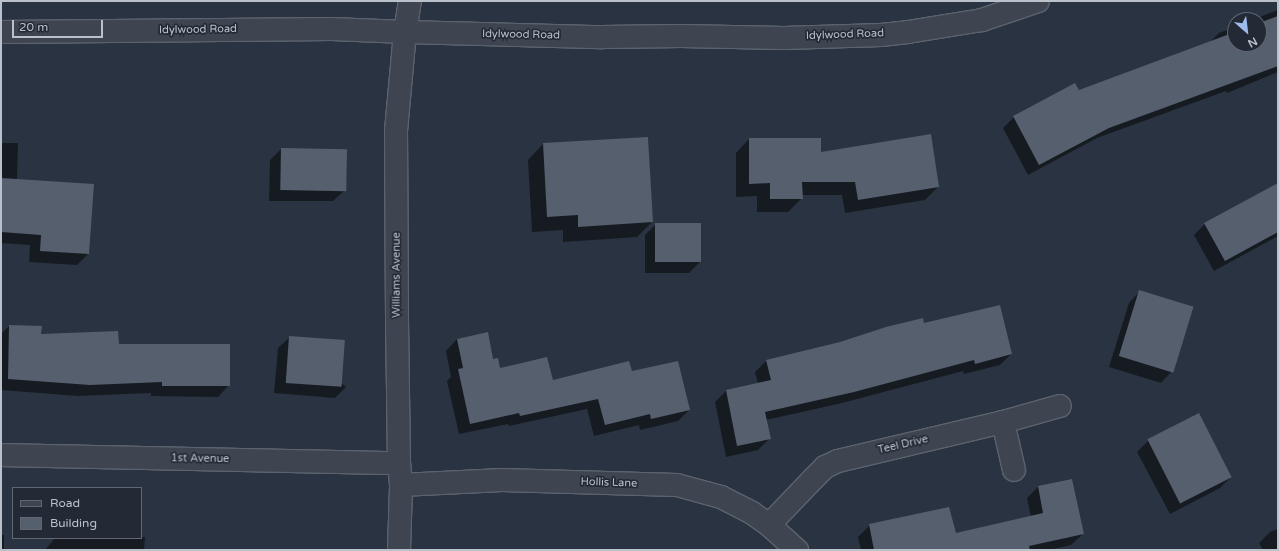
<!DOCTYPE html>
<html>
<head>
<meta charset="utf-8">
<style>
  body { margin:0 }
  #map { position:relative; width:1279px; height:551px; overflow:hidden; background:#2a3341; font-family:"Varela Round",sans-serif }
  div>[style] { position:absolute }
  .shadow>* { inset:0; background:#0007; transform-origin:0 0 }
  .building>* { inset:0; background:#565f6e; transform-origin:0 0 }
  .roads { filter:drop-shadow(1px 0 #5c636e) drop-shadow(-1px 0 #5c636e) drop-shadow(0 1px #5c636e) drop-shadow(0 -1px #5c636e) }
  .street>* { height:22px; margin:-11px; padding:0 11px; transform-origin:11px; border-radius:11px; background:#3e4551 }
  span { translate:-50% -50%; white-space:nowrap; text-align:center; line-height:1.15; -webkit-text-stroke:3.5px #232a36; paint-order:stroke }
  .street-label { font-size:11px; color:#bbc1cb }
  .frame { position:absolute; inset:0; border:2px solid #bbc1cb; pointer-events:none }
  .legend { position:absolute; left:12px; top:487px; width:130px; height:52px; box-sizing:border-box; background:#232a36; border:1px solid #606672; margin:0; padding:5px 7px; list-style:none; font-size:12px; color:#bbc1cb }
  .legend li { display:flex; align-items:center; gap:8px; height:20px }
  .legend b { width:20px; border:1px solid #606672 }
  .north { position:absolute; left:1227px; top:12px; width:40px; height:40px; box-sizing:border-box; background:#232a36; border:1px solid #606672; border-radius:50%; rotate:152deg; font-size:11px; font-weight:700; line-height:16px; text-align:center; color:#bbc1cb }
  .north::after { content:''; display:block; margin:auto; width:14px; height:18px; background:#9ebbed; clip-path:polygon(50% 0,100% 100%,50% 72%,0 100%) }
  .scale { position:absolute; left:12px; top:20px; width:91px; height:18px; box-sizing:border-box; border:2px solid #bbc1cb; border-top:0; padding-left:5px; font-size:12px; line-height:14px; white-space:nowrap; color:#bbc1cb; -webkit-text-stroke:3px #232a36; paint-order:stroke }
</style>
</head>
<body>
<div id="map">
  <div class="shadow">
    <i style="clip-path:polygon(1278px 10px,1278px 72px,1227px 93px,1226px 91px,1097px 138px,1028px 175px,1003px 128px,1014px 117px,1209px 43px,1219px 33px,1235px 27px,1235px 44px,1259px 44px,1259px 20px,1252px 20px)"></i>
    <i style="clip-path:polygon(648px 138px,652px 222px,637px 237px,563px 242px,563px 230px,532px 232px,528px 160px,543px 144px)"></i>
    <i style="clip-path:polygon(749px 139px,820px 153px,938px 187px,925px 200px,845px 213px,842px 195px,801px 195px,802px 198px,788px 212px,757px 212px,757px 196px,736px 197px,736px 153px)"></i>
    <i style="clip-path:polygon(1px 143px,18px 143px,17px 180px,88px 254px,77px 265px,29px 262px,30px 245px,1px 243px)"></i>
    <i style="clip-path:polygon(281px 149px,345px 190px,333px 201px,269px 201px,270px 160px)"></i>
    <i style="clip-path:polygon(1278px 186px,1278px 236px,1214px 271px,1194px 235px,1205px 224px)"></i>
    <i style="clip-path:polygon(656px 224px,700px 262px,689px 273px,645px 273px,645px 235px)"></i>
    <i style="clip-path:polygon(1140px 291px,1172px 371px,1161px 383px,1109px 367px,1129px 303px)"></i>
    <i style="clip-path:polygon(923px 324px,1011px 354px,1000px 365px,964px 374px,963px 371px,842px 403px,766px 420px,770px 438px,758px 450px,726px 457px,715px 402px,726px 391px,758px 384px,755px 372px,766px 361px)"></i>
    <i style="clip-path:polygon(9px 326px,40px 335px,118px 345px,229px 385px,218px 397px,151px 396px,151px 393px,78px 396px,1px 390px,1px 334px)"></i>
    <i style="clip-path:polygon(487px 333px,492px 360px,500px 369px,552px 381px,631px 372px,689px 410px,678px 421px,640px 430px,639px 425px,594px 436px,587px 409px,509px 426px,508px 424px,459px 434px,447px 381px,451px 377px,446px 351px,457px 339px)"></i>
    <i style="clip-path:polygon(290px 337px,346px 387px,335px 398px,274px 393px,278px 348px)"></i>
    <i style="clip-path:polygon(1198px 415px,1231px 477px,1220px 488px,1170px 514px,1137px 452px,1148px 441px)"></i>
    <i style="clip-path:polygon(1038px 487px,1083px 534px,1071px 545px,1049px 550px,861px 550px,858px 537px,870px 525px,955px 534px,1031px 517px,1027px 498px)"></i>
    <i style="clip-path:polygon(1278px 529px,1278px 550px,1263px 550px,1259px 543px,1270px 532px)"></i>
    <i style="left:1px;top:535px;width:3px;height:15px"></i>
    <i style="clip-path:polygon(141px 537px,145px 537px,144px 550px,45px 550px,55px 538px)"></i>
  </div>
  <div class="building">
    <i style="clip-path:polygon(1278px 16px,1278px 66px,1109px 128px,1039px 165px,1013px 116px,1075px 83px,1079px 90px,1235px 32px,1235px 44px,1259px 44px,1259px 23px)"></i>
    <i style="clip-path:polygon(931px 134px,939px 187px,858px 200px,855px 182px,802px 182px,803px 199px,770px 199px,770px 183px,749px 184px,749px 138px,821px 138px,821px 152px)"></i>
    <i style="clip-path:polygon(648px 137px,653px 222px,578px 227px,578px 215px,547px 217px,543px 143px)"></i>
    <i style="left:281px;top:148px;width:66px;height:42px;rotate:1deg"></i>
    <i style="clip-path:polygon(1px 178px,94px 184px,89px 254px,40px 251px,41px 235px,1px 232px)"></i>
    <i style="clip-path:polygon(1278px 183px,1278px 232px,1225px 261px,1204px 223px)"></i>
    <i style="left:655px;top:223px;width:46px;height:39px"></i>
    <i style="left:1139px;top:290px;width:57px;height:69px;rotate:17deg"></i>
    <i style="clip-path:polygon(1000px 305px,1012px 354px,975px 364px,974px 360px,854px 392px,765px 412px,771px 439px,737px 446px,726px 390px,771px 380px,766px 360px,840px 342px,886px 327px,923px 318px,924px 323px)"></i>
    <i style="clip-path:polygon(9px 325px,42px 326px,41px 334px,118px 331px,119px 344px,230px 344px,230px 386px,162px 386px,162px 382px,90px 385px,8px 379px)"></i>
    <i style="clip-path:polygon(488px 332px,493px 359px,498px 358px,500px 368px,547px 357px,553px 380px,629px 361px,632px 371px,678px 361px,690px 410px,651px 419px,650px 414px,605px 425px,598px 399px,520px 416px,519px 413px,470px 424px,458px 369px,463px 368px,457px 339px)"></i>
    <i style="left:289px;top:336px;width:56px;height:47px;rotate:4deg"></i>
    <i style="left:1199px;top:413px;width:72px;height:58px;rotate:63deg"></i>
    <i style="clip-path:polygon(1072px 479px,1084px 534px,1029px 546px,1030px 550px,874px 550px,869px 524px,949px 507px,956px 533px,1043px 513px,1038px 486px)"></i>
  </div>
  <div class="roads">
    <div class="street">
      <i style="left:1px;top:32px;width:331px;rotate:-0.5deg"></i>
      <i style="left:332px;top:29px;width:73px;rotate:2.4deg"></i>
      <i style="left:405px;top:32px;width:197px;rotate:1.5deg"></i>
      <i style="left:602px;top:37px;width:79px;rotate:-0.7deg"></i>
      <i style="left:681px;top:36px;width:103px;rotate:1.1deg"></i>
      <i style="left:784px;top:38px;width:97px;rotate:-1.8deg"></i>
      <i style="left:881px;top:35px;width:27px;rotate:-6deg"></i>
      <i style="left:908px;top:32px;width:75px;rotate:-9.2deg"></i>
      <i style="left:982px;top:20px;width:59px;rotate:-18.7deg"></i>
      <i style="left:1003px;top:422px;width:49px;rotate:77.1deg"></i>
      <i style="left:1px;top:455px;width:398px;rotate:1.2deg"></i>
      <i style="left:401px;top:485px;width:101px;rotate:-2.8deg"></i>
      <i style="left:502px;top:480px;width:175px;rotate:1.6deg"></i>
      <i style="left:677px;top:485px;width:46px;rotate:15.3deg"></i>
      <i style="left:721px;top:497px;width:35px;rotate:27deg"></i>
      <i style="left:752px;top:513px;width:21px;rotate:35deg"></i>
      <i style="left:769px;top:525px;width:38px;rotate:42deg"></i>
      <i style="left:769px;top:525px;width:64px;rotate:-46.3deg"></i>
      <i style="left:813px;top:479px;width:17px;rotate:-45deg"></i>
      <i style="left:825px;top:467px;width:14px;rotate:-25deg"></i>
      <i style="left:838px;top:461px;width:170px;rotate:-13.3deg"></i>
      <i style="left:1003px;top:422px;width:59px;rotate:-15.7deg"></i>
      <i style="left:399px;top:550px;width:65px;rotate:-88.2deg"></i>
      <i style="left:401px;top:485px;width:22px;rotate:-95deg"></i>
      <i style="left:399px;top:463px;width:145px;rotate:-90.8deg"></i>
      <i style="left:397px;top:318px;width:187px;rotate:-90.3deg"></i>
      <i style="left:396px;top:131px;width:99px;rotate:-84.8deg"></i>
      <i style="left:405px;top:32px;width:31px;rotate:-81deg"></i>
    </div>
  </div>
  <div class="street-label">
    <span style="left:198px;top:30px;rotate:-1deg">Idylwood Road</span>
    <span style="left:521px;top:35px;rotate:1deg">Idylwood Road</span>
    <span style="left:845px;top:35px;rotate:-2deg">Idylwood Road</span>
    <span style="left:397px;top:275px;rotate:-90deg">Williams Avenue</span>
    <span style="left:903px;top:445px;rotate:-13deg">Teel Drive</span>
    <span style="left:200px;top:459px;rotate:1deg">1st Avenue</span>
    <span style="left:609px;top:483px;rotate:2deg">Hollis Lane</span>
  </div>
  <div class="frame"></div>
  <ul class="legend">
  <li><b style="height:5px;background:#3e4551"></b>Road</li>
  <li><b style="height:11px;background:#565f6e"></b>Building</li>
  </ul>
  <div class="north">N</div>
  <div class="scale">20 m</div>
</div>
</body>
</html>
